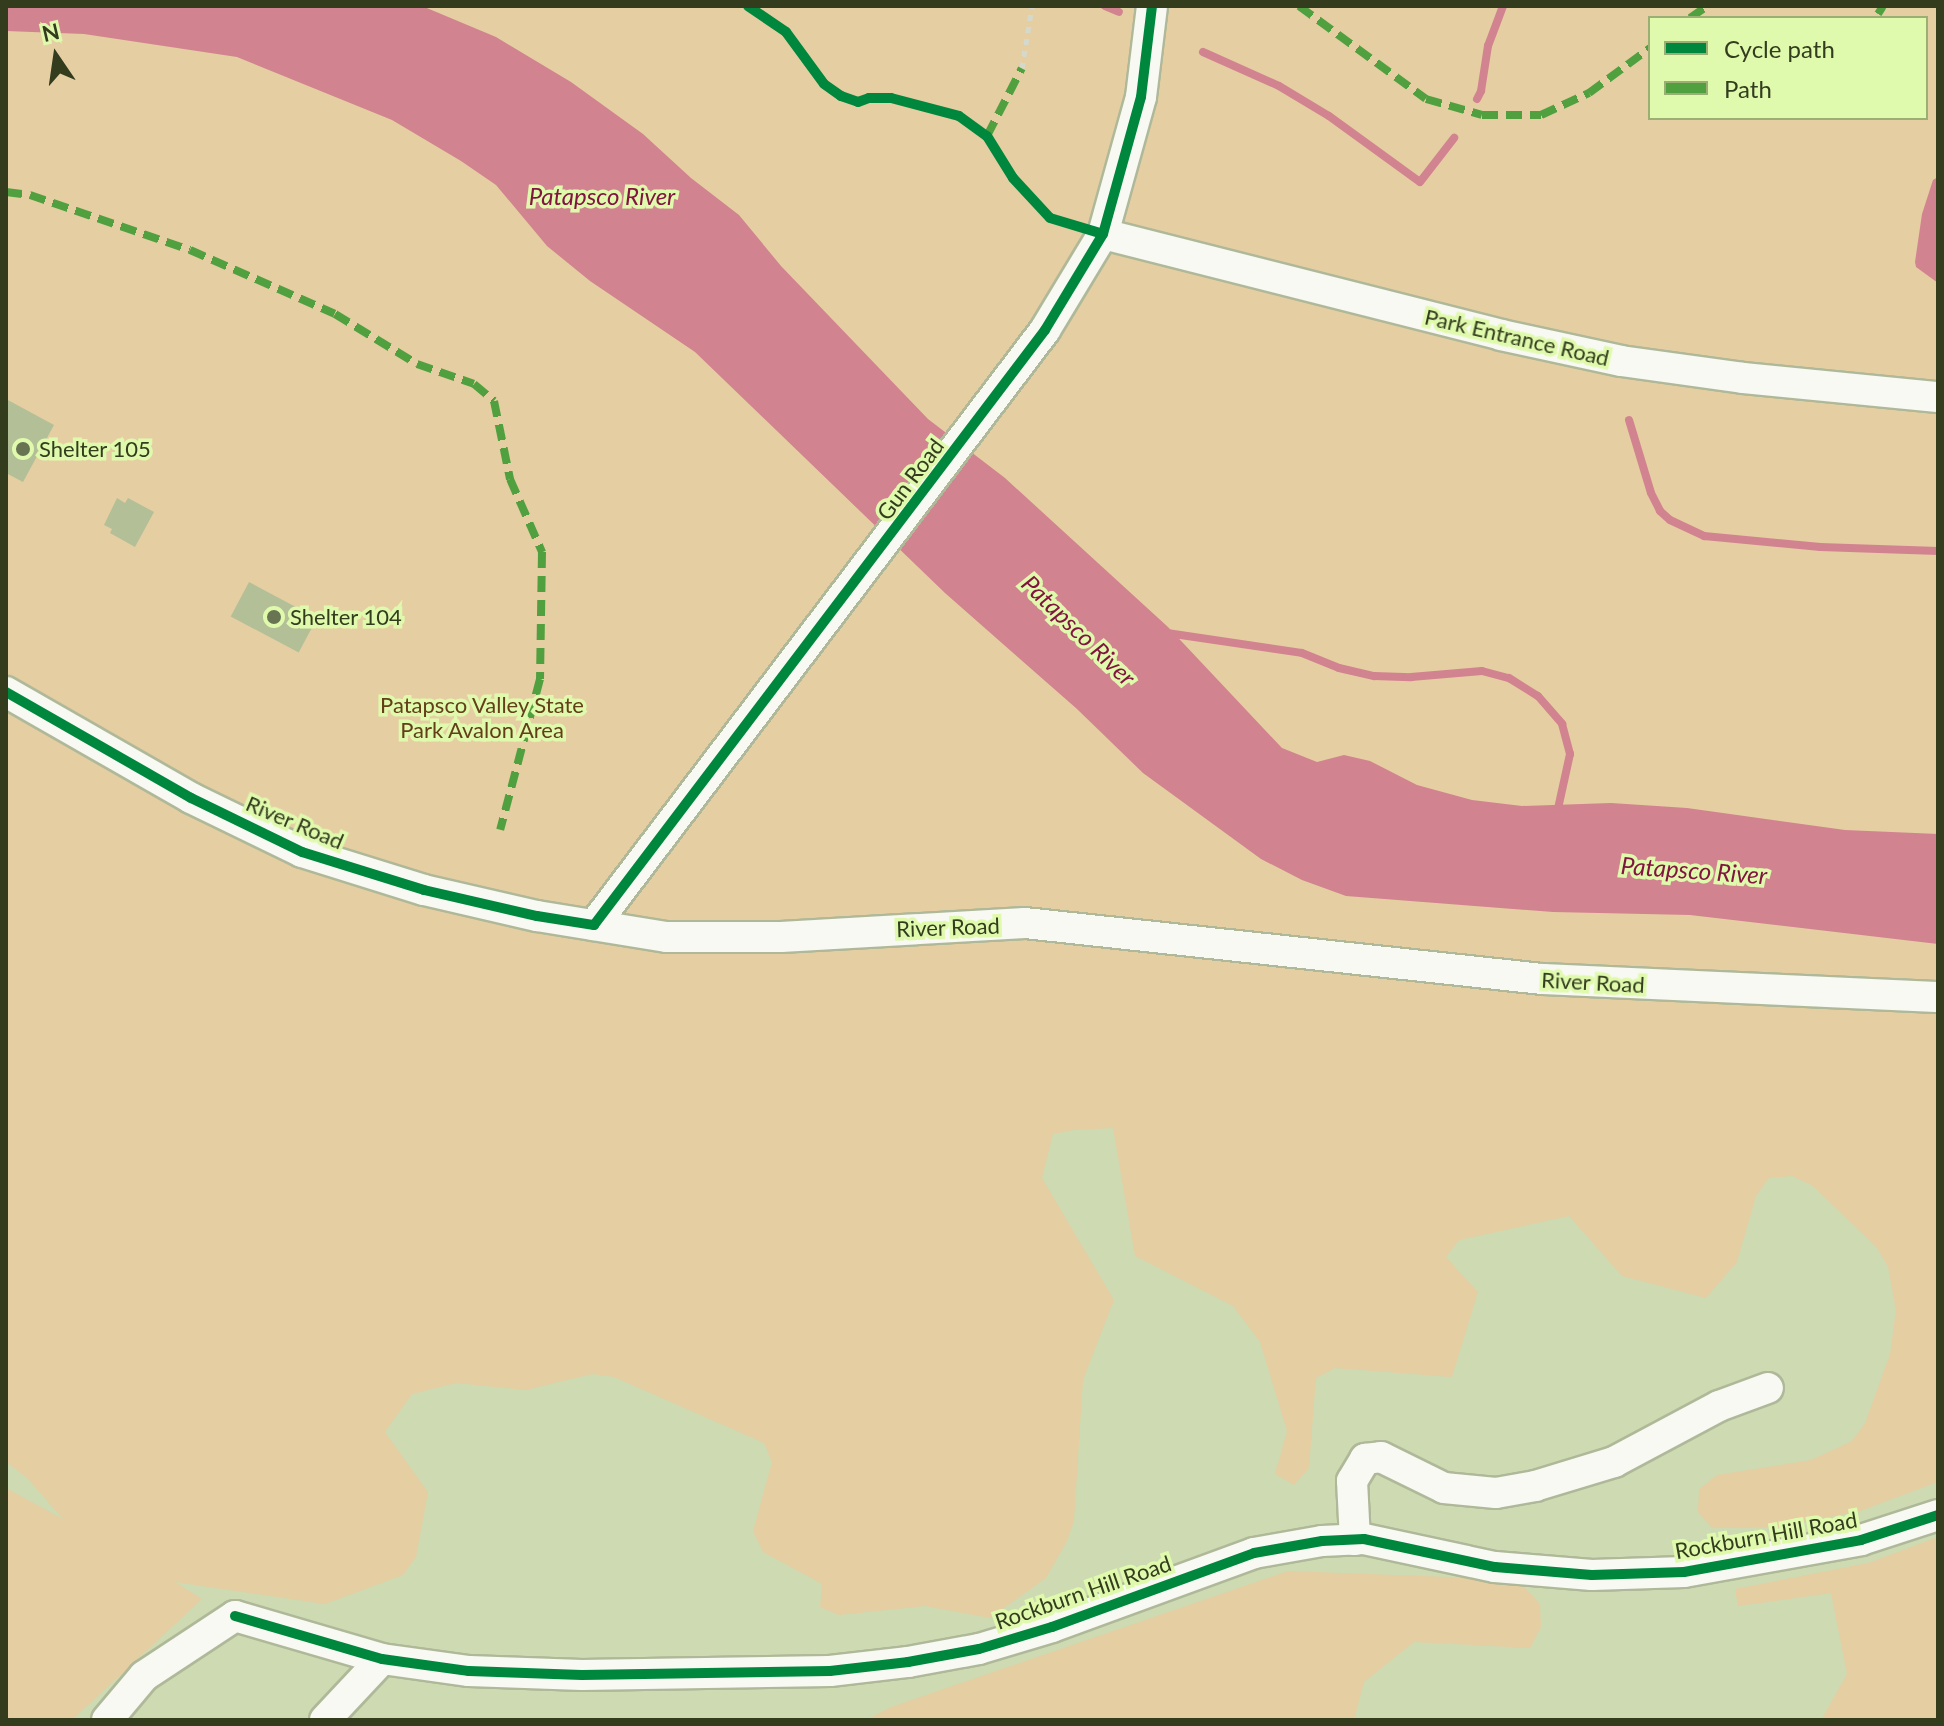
<!DOCTYPE html>
<html>
<head>
<meta charset="utf-8">
<style>
  body { margin:0 }
  #map { position:relative; width:1944px; height:1726px; overflow:hidden; background:#cddab2; font-family:Lato,sans-serif }
  div>[style] { position:absolute }
  .green>* { inset:0; background:#e5cea2 }
  .water>* { inset:0; background:#d28390 }
  .stream>* { height:8px; margin:-4px; padding:0 4px; transform-origin:4px; border-radius:4px; background:#d28390 }
  .building>* { inset:0; background:#b3bf96; transform-origin:0 0 }
  .path>* { height:5px; margin-top:-2.5px; transform-origin:0; background:repeating-linear-gradient(90deg,#d5d9cc 0 6px,transparent 0 12px) }
  .roads { filter:drop-shadow(2px 0 #afb999) drop-shadow(-2px 0 #afb999) drop-shadow(0 2px #afb999) drop-shadow(0 -2px #afb999) }
  .minor>* { height:30px; margin:-15px; padding:0 15px; transform-origin:15px; border-radius:15px; background:#f8f9f3 }
  .quiet>* { height:8px; margin-top:-4px; transform-origin:0; background:repeating-linear-gradient(90deg,#51a03f 0 16px,transparent 0 24px) }
  .cycleway>* { height:10px; margin:-5px; padding:0 5px; transform-origin:5px; border-radius:5px; background:#00873e }
  .dots>* { width:22px; height:22px; translate:-50% -50%; box-sizing:border-box; border:4px solid #e0faad; border-radius:50% }
  span { translate:-50% -50%; white-space:nowrap; text-align:center; line-height:1.15; -webkit-text-stroke:7px #e0faad; paint-order:stroke }
  .street-label { font-size:22px; color:#333d1e }
  .poi-label { font-size:22px; color:#333d1e }
  .left { translate:0 -50%; text-align:left }
  .park-label { font-size:22px; color:#633e18 }
  .water-label { font-size:24px; color:#821440; font-style:italic }
  .frame { position:absolute; inset:0; border:8px solid #333d1e; pointer-events:none }
  .legend { position:absolute; left:1648px; top:16px; width:280px; height:104px; box-sizing:border-box; background:#e0faad; border:2px solid #9bae74; margin:0; padding:10px 14px; list-style:none; font-size:24px; color:#333d1e }
  .legend li { display:flex; align-items:center; gap:16px; height:40px }
  .legend b { width:40px; border:2px solid #9bae74 }
  .north { position:absolute; left:16px; top:16px; width:80px; height:80px; -webkit-text-stroke:6px #e0faad; paint-order:stroke; rotate:347deg; font-size:22px; font-weight:700; line-height:32px; text-align:center; color:#333d1e }
  .north::after { content:''; display:block; margin:auto; width:28px; height:36px; background:#333d1e; clip-path:polygon(50% 0,100% 100%,50% 72%,0 100%) }
</style>
</head>
<body>
<div id="map">
  <div class="green">
    <i style="clip-path:polygon(evenodd,6px 6px,1938px 6px,1938px 1482px,1860px 1511px,1779px 1527px,1712px 1528px,1698px 1512px,1699px 1489px,1717px 1475px,1811px 1460px,1852px 1441px,1865px 1423px,1890px 1354px,1896px 1310px,1888px 1267px,1877px 1248px,1813px 1186px,1792px 1176px,1769px 1178px,1756px 1196px,1737px 1262px,1706px 1298px,1622px 1276px,1569px 1216px,1459px 1240px,1446px 1257px,1478px 1292px,1452px 1377px,1335px 1368px,1316px 1378px,1309px 1468px,1294px 1485px,1275px 1474px,1287px 1431px,1260px 1342px,1233px 1306px,1135px 1256px,1113px 1128px,1074px 1130px,1053px 1134px,1042px 1178px,1114px 1300px,1083px 1380px,1074px 1521px,1067px 1541px,1046px 1578px,990px 1618px,925px 1606px,839px 1615px,820px 1607px,822px 1584px,763px 1552px,753px 1531px,772px 1462px,764px 1443px,614px 1377px,592px 1374px,526px 1390px,456px 1383px,412px 1394px,385px 1432px,428px 1492px,416px 1557px,403px 1575px,325px 1604px,175px 1582px,202px 1599px,72px 1720px,6px 1720px,6px 1488px,63px 1519px,27px 1478px,6px 1462px,6px 6px,1650px 18px,1926px 18px,1926px 118px,1650px 118px,1650px 18px)"></i>
    <i style="clip-path:polygon(1938px 1537px,1938px 1720px,1821px 1720px,1847px 1674px,1831px 1593px,1738px 1606px,1735px 1589px,1868px 1563px)"></i>
    <i style="clip-path:polygon(1288px 1571px,1503px 1579px,1525px 1588px,1540px 1604px,1541px 1627px,1530px 1648px,1414px 1642px,1364px 1682px,1354px 1720px,866px 1720px,891px 1707px)"></i>
  </div>
  <div class="water">
    <i style="clip-path:polygon(6px 6px,422px 6px,496px 37px,571px 82px,643px 134px,691px 178px,739px 215px,781px 266px,928px 419px,1005px 478px,1168px 627px,1282px 748px,1317px 762px,1344px 755px,1370px 761px,1417px 785px,1472px 800px,1522px 806px,1611px 803px,1687px 808px,1845px 830px,1938px 834px,1938px 944px,1690px 915px,1553px 912px,1346px 896px,1302px 880px,1261px 859px,1143px 773px,1077px 709px,945px 593px,695px 352px,590px 281px,547px 246px,496px 185px,461px 161px,392px 120px,237px 57px,84px 34px,6px 31px)"></i>
    <i style="clip-path:polygon(1938px 177px,1938px 283px,1916px 267px,1915px 262px,1922px 214px,1933px 180px)"></i>
  </div>
  <div class="stream">
    <i style="left:1105px;top:6px;width:15px;rotate:23deg"></i>
    <i style="left:1203px;top:52px;width:83px;rotate:24.1deg"></i>
    <i style="left:1279px;top:86px;width:58px;rotate:31deg"></i>
    <i style="left:1329px;top:116px;width:112px;rotate:36deg"></i>
    <i style="left:1420px;top:182px;width:56px;rotate:-52.3deg"></i>
    <i style="left:1477px;top:99px;width:9px;rotate:-63deg"></i>
    <i style="left:1481px;top:91px;width:46px;rotate:-81.2deg"></i>
    <i style="left:1488px;top:46px;width:43px;rotate:-69.4deg"></i>
    <i style="left:1629px;top:420px;width:76px;rotate:73.2deg"></i>
    <i style="left:1651px;top:493px;width:20px;rotate:63deg"></i>
    <i style="left:1660px;top:511px;width:13px;rotate:42deg"></i>
    <i style="left:1670px;top:520px;width:38px;rotate:25deg"></i>
    <i style="left:1704px;top:536px;width:117px;rotate:5.4deg"></i>
    <i style="left:1820px;top:547px;width:118px;rotate:1.9deg"></i>
    <i style="left:1167px;top:633px;width:136px;rotate:8.4deg"></i>
    <i style="left:1302px;top:653px;width:40px;rotate:22deg"></i>
    <i style="left:1339px;top:668px;width:36px;rotate:13deg"></i>
    <i style="left:1374px;top:676px;width:37px;rotate:2deg"></i>
    <i style="left:1411px;top:677px;width:71px;rotate:-4.8deg"></i>
    <i style="left:1482px;top:671px;width:28px;rotate:15deg"></i>
    <i style="left:1509px;top:678px;width:34px;rotate:32deg"></i>
    <i style="left:1538px;top:696px;width:37px;rotate:49deg"></i>
    <i style="left:1562px;top:724px;width:31px;rotate:75deg"></i>
    <i style="left:1570px;top:754px;width:60px;rotate:102.4deg"></i>
  </div>
  <div class="building">
    <i style="clip-path:polygon(6px 399px,54px 425px,23px 482px,6px 473px)"></i>
    <i style="clip-path:polygon(117px 498px,125px 503px,128px 498px,154px 512px,135px 547px,110px 533px,112px 529px,104px 525px)"></i>
    <i style="left:249px;top:582px;width:77px;height:39px;rotate:28deg"></i>
  </div>
  <div class="path">
    <i style="left:1022px;top:68px;width:63px;rotate:-80.8deg"></i>
  </div>
  <div class="roads">
    <div class="minor">
      <i style="left:1103px;top:234px;width:411px;rotate:14.2deg"></i>
      <i style="left:1501px;top:335px;width:123px;rotate:12.2deg"></i>
      <i style="left:1621px;top:361px;width:123px;rotate:7.9deg"></i>
      <i style="left:1743px;top:378px;width:196px;rotate:5.6deg"></i>
      <i style="left:6px;top:692px;width:213px;rotate:29.8deg"></i>
      <i style="left:191px;top:798px;width:123px;rotate:25.9deg"></i>
      <i style="left:302px;top:852px;width:128px;rotate:17.3deg"></i>
      <i style="left:424px;top:890px;width:116px;rotate:13deg"></i>
      <i style="left:537px;top:916px;width:131px;rotate:9.2deg"></i>
      <i style="left:666px;top:937px;width:115px"></i>
      <i style="left:781px;top:937px;width:244px;rotate:-3.3deg"></i>
      <i style="left:1025px;top:923px;width:520px;rotate:6.18deg"></i>
      <i style="left:1542px;top:979px;width:396px;rotate:2.6deg"></i>
      <i style="left:594px;top:925px;width:747px;rotate:-52.84deg"></i>
      <i style="left:1045px;top:330px;width:112px;rotate:-58.9deg"></i>
      <i style="left:1103px;top:234px;width:142px;rotate:-74.5deg"></i>
      <i style="left:1141px;top:97px;width:92px;rotate:-83.1deg"></i>
      <i style="left:1355px;top:1540px;width:59px;rotate:-92.9deg"></i>
      <i style="left:1352px;top:1481px;width:26px;rotate:-59deg"></i>
      <i style="left:1365px;top:1459px;width:16px;rotate:-7deg"></i>
      <i style="left:1381px;top:1457px;width:70px;rotate:26.2deg"></i>
      <i style="left:1444px;top:1488px;width:52px;rotate:5.5deg"></i>
      <i style="left:1496px;top:1493px;width:40px;rotate:-10deg"></i>
      <i style="left:1535px;top:1486px;width:83px;rotate:-16.9deg"></i>
      <i style="left:1614px;top:1462px;width:119px;rotate:-28.1deg"></i>
      <i style="left:1719px;top:1406px;width:52px;rotate:-20.2deg"></i>
      <i style="left:107px;top:1720px;width:57px;rotate:-49.9deg"></i>
      <i style="left:144px;top:1676px;width:109px;rotate:-33.4deg"></i>
      <i style="left:235px;top:1616px;width:153px;rotate:16.3deg"></i>
      <i style="left:382px;top:1659px;width:88px;rotate:7.9deg"></i>
      <i style="left:469px;top:1671px;width:113px;rotate:2deg"></i>
      <i style="left:582px;top:1675px;width:248px;rotate:-0.9deg"></i>
      <i style="left:830px;top:1671px;width:79px;rotate:-6.6deg"></i>
      <i style="left:908px;top:1662px;width:72px;rotate:-10.4deg"></i>
      <i style="left:979px;top:1649px;width:76px;rotate:-16.8deg"></i>
      <i style="left:1052px;top:1627px;width:215px;rotate:-20.1deg"></i>
      <i style="left:1254px;top:1553px;width:69px;rotate:-10deg"></i>
      <i style="left:1322px;top:1541px;width:42px;rotate:-2.7deg"></i>
      <i style="left:1364px;top:1539px;width:134px;rotate:12.1deg"></i>
      <i style="left:1495px;top:1567px;width:97px;rotate:4.7deg"></i>
      <i style="left:1592px;top:1575px;width:92px;rotate:-1.9deg"></i>
      <i style="left:1684px;top:1572px;width:180px;rotate:-10.2deg"></i>
      <i style="left:1861px;top:1540px;width:81px;rotate:-18deg"></i>
      <i style="left:325px;top:1720px;width:83px;rotate:-46.9deg"></i>
    </div>
  </div>
  <div class="quiet">
    <i style="left:1299px;top:6px;width:157px;rotate:36.2deg"></i>
    <i style="left:1426px;top:99px;width:58px;rotate:15.9deg"></i>
    <i style="left:1482px;top:115px;width:59px"></i>
    <i style="left:1541px;top:115px;width:53px;rotate:-24.6deg"></i>
    <i style="left:1589px;top:93px;width:76px;rotate:-36.4deg"></i>
    <i style="left:1878px;top:14px;width:9px;rotate:-58deg"></i>
    <i style="left:1690px;top:18px;width:21px;rotate:-35deg"></i>
    <i style="left:987px;top:136px;width:76px;rotate:-62.8deg"></i>
    <i style="left:6px;top:192px;width:24px;rotate:7deg"></i>
    <i style="left:30px;top:195px;width:169px;rotate:19deg"></i>
    <i style="left:190px;top:250px;width:158px;rotate:23.8deg"></i>
    <i style="left:335px;top:314px;width:96px;rotate:31.4deg"></i>
    <i style="left:417px;top:364px;width:60px;rotate:19.3deg"></i>
    <i style="left:474px;top:384px;width:26px;rotate:40deg"></i>
    <i style="left:494px;top:401px;width:80px;rotate:78.4deg"></i>
    <i style="left:510px;top:479px;width:80px;rotate:66.3deg"></i>
    <i style="left:542px;top:552px;width:127px;rotate:90.9deg"></i>
    <i style="left:540px;top:679px;width:156px;rotate:104.8deg"></i>
  </div>
  <div class="cycleway">
    <i style="left:748px;top:6px;width:46px;rotate:34.4deg"></i>
    <i style="left:786px;top:32px;width:64px;rotate:53.8deg"></i>
    <i style="left:824px;top:84px;width:21px;rotate:35deg"></i>
    <i style="left:841px;top:96px;width:18px;rotate:19deg"></i>
    <i style="left:858px;top:102px;width:12px;rotate:-20deg"></i>
    <i style="left:869px;top:98px;width:22px"></i>
    <i style="left:891px;top:98px;width:70px;rotate:14.8deg"></i>
    <i style="left:959px;top:116px;width:34px;rotate:36deg"></i>
    <i style="left:987px;top:136px;width:49px;rotate:58.2deg"></i>
    <i style="left:1013px;top:178px;width:54px;rotate:47.2deg"></i>
    <i style="left:1050px;top:218px;width:55px;rotate:16.8deg"></i>
    <i style="left:6px;top:692px;width:213px;rotate:29.8deg"></i>
    <i style="left:191px;top:798px;width:123px;rotate:25.9deg"></i>
    <i style="left:302px;top:852px;width:128px;rotate:17.3deg"></i>
    <i style="left:424px;top:890px;width:116px;rotate:13deg"></i>
    <i style="left:537px;top:916px;width:58px;rotate:9deg"></i>
    <i style="left:594px;top:925px;width:747px;rotate:-52.84deg"></i>
    <i style="left:1045px;top:330px;width:112px;rotate:-58.9deg"></i>
    <i style="left:1103px;top:234px;width:142px;rotate:-74.5deg"></i>
    <i style="left:1141px;top:97px;width:92px;rotate:-83.1deg"></i>
    <i style="left:235px;top:1616px;width:153px;rotate:16.3deg"></i>
    <i style="left:382px;top:1659px;width:88px;rotate:7.9deg"></i>
    <i style="left:469px;top:1671px;width:113px;rotate:2deg"></i>
    <i style="left:582px;top:1675px;width:248px;rotate:-0.9deg"></i>
    <i style="left:830px;top:1671px;width:79px;rotate:-6.6deg"></i>
    <i style="left:908px;top:1662px;width:72px;rotate:-10.4deg"></i>
    <i style="left:979px;top:1649px;width:76px;rotate:-16.8deg"></i>
    <i style="left:1052px;top:1627px;width:215px;rotate:-20.1deg"></i>
    <i style="left:1254px;top:1553px;width:69px;rotate:-10deg"></i>
    <i style="left:1322px;top:1541px;width:42px;rotate:-2.7deg"></i>
    <i style="left:1364px;top:1539px;width:134px;rotate:12.1deg"></i>
    <i style="left:1495px;top:1567px;width:97px;rotate:4.7deg"></i>
    <i style="left:1592px;top:1575px;width:92px;rotate:-1.9deg"></i>
    <i style="left:1684px;top:1572px;width:180px;rotate:-10.2deg"></i>
    <i style="left:1861px;top:1540px;width:81px;rotate:-18deg"></i>
  </div>
  <div class="dots">
    <i style="left:23px;top:449px;background:#697452"></i>
    <i style="left:274px;top:617px;background:#697452"></i>
  </div>
  <div class="street-label">
    <span style="left:1517px;top:337px;rotate:13deg">Park Entrance Road</span>
    <span style="left:910px;top:479px;rotate:-53deg">Gun Road</span>
    <span style="left:295px;top:822px;rotate:23deg">River Road</span>
    <span style="left:948px;top:927px;rotate:-2deg">River Road</span>
    <span style="left:1593px;top:982px;rotate:3deg">River Road</span>
    <span style="left:1766px;top:1535px;rotate:-10deg">Rockburn Hill Road</span>
    <span style="left:1083px;top:1592px;rotate:-19deg">Rockburn Hill Road</span>
  </div>
  <div class="poi-label">
    <span class="left" style="left:39px;top:449px">Shelter 105</span>
    <span class="left" style="left:290px;top:617px">Shelter 104</span>
  </div>
  <div class="park-label">
    <span style="left:482px;top:717px">Patapsco Valley State<br>Park Avalon Area</span>
  </div>
  <div class="water-label">
    <span style="left:602px;top:196px">Patapsco River</span>
    <span style="left:1079px;top:630px;rotate:44deg">Patapsco River</span>
    <span style="left:1694px;top:870px;rotate:4deg">Patapsco River</span>
  </div>
  <div class="frame"></div>
  <ul class="legend">
  <li><b style="height:10px;background:#00873e"></b>Cycle path</li>
  <li><b style="height:10px;background:#51a03f"></b>Path</li>
  </ul>
  <div class="north">N</div>
</div>
</body>
</html>
